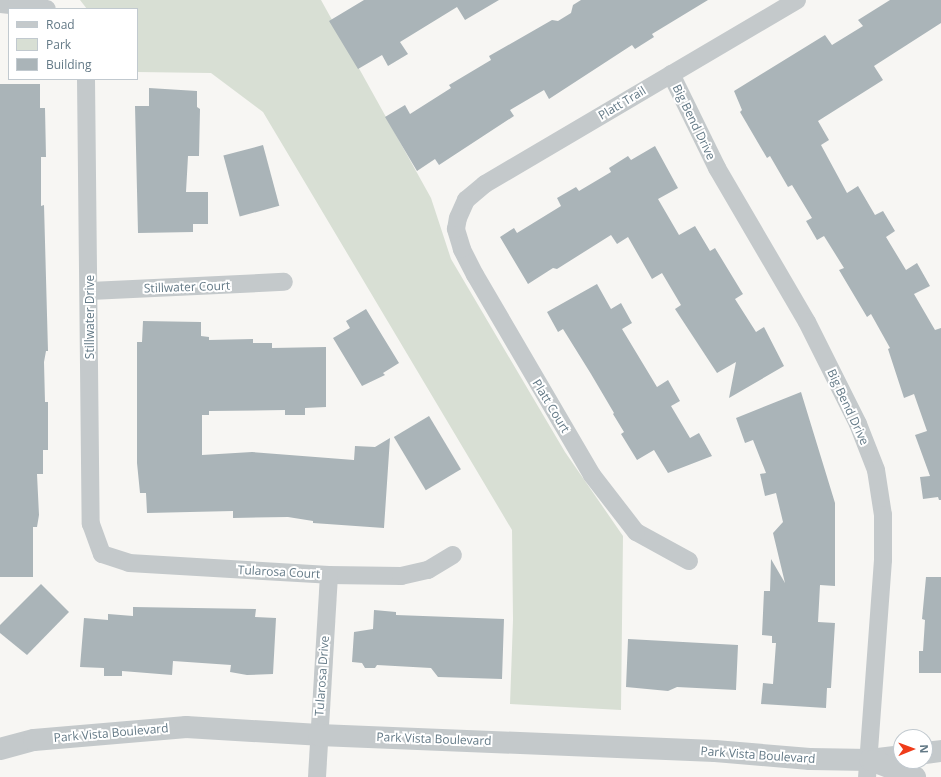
<!DOCTYPE html>
<html>
<head>
<meta charset="utf-8">
<style>
  body { margin:0 }
  #map { position:relative; width:941px; height:777px; overflow:hidden; background:#f7f6f3; font-family:"Open Sans",sans-serif }
  div>[style] { position:absolute }
  .green>* { inset:0; background:#d8dfd4 }
  .building>* { inset:0; background:#aab4b8; transform-origin:0 0 }
  .minor>* { height:18px; margin:-9px; padding:0 9px; transform-origin:9px; border-radius:9px; background:#c4c9cb }
  .tertiary>* { height:22px; margin:-11px; padding:0 11px; transform-origin:11px; border-radius:11px; background:#c4c9cb }
  span { translate:-50% -50%; white-space:nowrap; text-align:center; line-height:1.15; -webkit-text-stroke:4px #fff; paint-order:stroke }
  .street-label { font-size:12px; color:#637986 }
  .legend { position:absolute; left:8px; top:8px; width:130px; height:72px; box-sizing:border-box; background:#fff; border:1px solid #c1c9cf; margin:0; padding:5px 7px; list-style:none; font-size:12px; color:#637986 }
  .legend li { display:flex; align-items:center; gap:8px; height:20px }
  .legend b { width:20px; border:1px solid #c1c9cf }
  .north { position:absolute; left:893px; top:729px; width:40px; height:40px; box-sizing:border-box; background:#fff; border:1px solid #c1c9cf; border-radius:50%; rotate:89deg; font-size:11px; font-weight:700; line-height:16px; text-align:center; color:#637986 }
  .north::after { content:''; display:block; margin:auto; width:14px; height:18px; background:#ef3c1a; clip-path:polygon(50% 0,100% 100%,50% 72%,0 100%) }
</style>
</head>
<body>
<div id="map">
  <div class="green">
    <i style="clip-path:polygon(80px 0,321px 0,431px 198px,451px 259px,565px 452px,623px 536px,621px 710px,510px 704px,513px 620px,512px 530px,263px 112px,211px 73px,137px 72px,137px 9px,87px 9px)"></i>
  </div>
  <div class="building">
    <i style="clip-path:polygon(364px 0,499px 0,465px 20px,457px 7px,400px 42px,408px 54px,388px 66px,382px 55px,358px 69px,329px 21px)"></i>
    <i style="clip-path:polygon(581px 0,708px 0,652px 34px,654px 37px,635px 49px,632px 45px,549px 99px,544px 90px,510px 110px,514px 116px,439px 165px,435px 159px,417px 171px,385px 117px,405px 105px,410px 114px,451px 88px,449px 85px,491px 60px,489px 56px,552px 20px,558px 21px,571px 13px,573px 5px)"></i>
    <i style="clip-path:polygon(890px 0,941px 0,941px 23px,874px 66px,883px 80px,818px 121px,829px 140px,821px 145px,847px 193px,858px 186px,875px 215px,883px 211px,895px 231px,886px 237px,906px 270px,917px 263px,930px 286px,914px 294px,935px 330px,941px 328px,941px 500px,939px 500px,938px 497px,923px 499px,920px 477px,930px 476px,915px 435px,927px 431px,914px 394px,904px 398px,888px 349px,890px 348px,871px 314px,867px 317px,839px 270px,844px 268px,824px 236px,817px 240px,806px 221px,812px 218px,792px 185px,788px 187px,770px 156px,767px 158px,740px 112px,742px 110px,734px 91px,825px 35px,832px 45px,863px 26px,858px 20px)"></i>
    <i style="clip-path:polygon(0 84px,40px 84px,40px 108px,45px 108px,46px 157px,41px 157px,41px 206px,44px 205px,48px 351px,46px 351px,44px 362px,45px 402px,48px 402px,48px 450px,43px 450px,43px 474px,37px 474px,39px 515px,37px 527px,33px 527px,33px 577px,0 577px)"></i>
    <i style="clip-path:polygon(149px 88px,197px 91px,197px 107px,200px 109px,199px 156px,188px 156px,186px 192px,208px 192px,208px 224px,193px 224px,193px 232px,138px 233px,135px 106px,149px 106px)"></i>
    <i style="left:263px;top:145px;width:63px;height:41px;rotate:75deg"></i>
    <i style="clip-path:polygon(655px 146px,678px 188px,658px 199px,679px 235px,695px 226px,710px 251px,715px 248px,743px 294px,735px 299px,756px 332px,764px 327px,784px 366px,729px 398px,736px 362px,717px 373px,675px 309px,681px 305px,662px 273px,652px 279px,628px 237px,617px 244px,611px 235px,557px 269px,553px 268px,528px 284px,500px 237px,514px 228px,517px 233px,561px 206px,557px 198px,576px 187px,579px 191px,611px 172px,609px 168px,628px 156px,631px 160px)"></i>
    <i style="clip-path:polygon(597px 284px,611px 309px,621px 303px,632px 323px,622px 329px,657px 387px,668px 380px,680px 401px,671px 406px,690px 438px,699px 433px,712px 456px,668px 473px,654px 450px,637px 460px,621px 434px,624px 432px,613px 414px,614px 413px,591px 374px,563px 329px,558px 332px,547px 312px)"></i>
    <i style="clip-path:polygon(366px 309px,399px 363px,383px 373px,385px 375px,362px 386px,333px 338px,350px 328px,346px 321px)"></i>
    <i style="clip-path:polygon(143px 321px,201px 322px,201px 336px,209px 337px,209px 340px,253px 339px,253px 343px,272px 343px,272px 348px,326px 347px,326px 407px,305px 408px,305px 415px,285px 415px,285px 410px,209px 411px,209px 415px,202px 415px,202px 455px,252px 452px,354px 460px,355px 446px,375px 447px,390px 438px,384px 528px,313px 523px,313px 521px,288px 517px,233px 518px,233px 511px,147px 513px,146px 493px,140px 493px,137px 463px,137px 342px,142px 342px)"></i>
    <i style="clip-path:polygon(801px 392px,835px 503px,835px 586px,820px 585px,818px 622px,835px 623px,831px 688px,827px 688px,826px 708px,761px 704px,763px 683px,773px 684px,776px 643px,772px 643px,772px 636px,762px 635px,764px 591px,770px 591px,771px 559px,785px 583px,773px 533px,783px 522px,776px 493px,765px 496px,760px 474px,766px 473px,753px 440px,745px 443px,736px 418px)"></i>
    <i style="left:429px;top:416px;width:62px;height:41px;rotate:59deg"></i>
    <i style="clip-path:polygon(926px 577px,941px 577px,941px 673px,919px 673px,919px 651px,923px 651px,925px 620px,922px 619px)"></i>
    <i style="clip-path:polygon(41px 584px,69px 612px,27px 655px,0 633px,0 625px)"></i>
    <i style="clip-path:polygon(133px 607px,256px 609px,255px 617px,276px 618px,273px 674px,247px 675px,230px 672px,231px 665px,173px 661px,172px 675px,122px 671px,122px 676px,104px 676px,104px 668px,80px 667px,84px 618px,108px 620px,108px 614px,133px 616px)"></i>
    <i style="clip-path:polygon(374px 610px,396px 612px,396px 615px,504px 619px,502px 679px,438px 677px,431px 668px,377px 665px,375px 668px,365px 668px,362px 663px,352px 662px,354px 632px,373px 629px)"></i>
    <i style="clip-path:polygon(628px 639px,738px 645px,736px 690px,677px 687px,668px 691px,626px 687px)"></i>
  </div>
  <div class="minor">
    <i style="left:0;top:4px;width:47px;rotate:6.1deg"></i>
    <i style="left:671px;top:74px;width:105px;rotate:63.9deg"></i>
    <i style="left:717px;top:168px;width:178px;rotate:59.7deg"></i>
    <i style="left:807px;top:322px;width:114px;rotate:63.4deg"></i>
    <i style="left:858px;top:424px;width:49px;rotate:68.6deg"></i>
    <i style="left:876px;top:470px;width:46px;rotate:81.2deg"></i>
    <i style="left:883px;top:515px;width:45px;rotate:90deg"></i>
    <i style="left:883px;top:560px;width:218px;rotate:94.2deg"></i>
    <i style="left:86px;top:79px;width:445px;rotate:89.4deg"></i>
    <i style="left:91px;top:524px;width:32px;rotate:70deg"></i>
    <i style="left:102px;top:554px;width:28px;rotate:18deg"></i>
    <i style="left:129px;top:563px;width:200px;rotate:3.4deg"></i>
    <i style="left:329px;top:575px;width:72px;rotate:0.8deg"></i>
    <i style="left:401px;top:576px;width:28px;rotate:-13deg"></i>
    <i style="left:428px;top:570px;width:29px;rotate:-31deg"></i>
    <i style="left:90px;top:291px;width:194px;rotate:-2.7deg"></i>
    <i style="left:689px;top:561px;width:60px;rotate:-151.3deg"></i>
    <i style="left:636px;top:532px;width:72px;rotate:-127.7deg"></i>
    <i style="left:592px;top:475px;width:232px;rotate:-120.3deg"></i>
    <i style="left:475px;top:275px;width:29px;rotate:-117deg"></i>
    <i style="left:462px;top:249px;width:21px;rotate:-107deg"></i>
    <i style="left:456px;top:229px;width:11px;rotate:-80deg"></i>
    <i style="left:458px;top:218px;width:20px;rotate:-66deg"></i>
    <i style="left:466px;top:200px;width:25px;rotate:-40deg"></i>
    <i style="left:485px;top:184px;width:362px;rotate:-30.5deg"></i>
    <i style="left:317px;top:777px;width:202px;rotate:-86.6deg"></i>
  </div>
  <div class="tertiary">
    <i style="left:0;top:749px;width:35px;rotate:-15deg"></i>
    <i style="left:34px;top:740px;width:153px;rotate:-4.9deg"></i>
    <i style="left:186px;top:727px;width:133px;rotate:3.4deg"></i>
    <i style="left:319px;top:735px;width:396px;rotate:2.3deg"></i>
    <i style="left:715px;top:751px;width:95px;rotate:4.8deg"></i>
    <i style="left:810px;top:759px;width:60px;rotate:1deg"></i>
    <i style="left:870px;top:760px;width:31px;rotate:-7deg"></i>
    <i style="left:925px;top:753px;width:16px;rotate:-7deg"></i>
    <i style="left:873px;top:761px;width:45px;rotate:20.9deg"></i>
  </div>
  <div class="street-label">
    <span style="left:622px;top:103px;rotate:-31deg">Platt Trail</span>
    <span style="left:694px;top:122px;rotate:64deg">Big Bend Drive</span>
    <span style="left:187px;top:287px;rotate:-2deg">Stillwater Court</span>
    <span style="left:90px;top:317px;rotate:-90deg">Stillwater Drive</span>
    <span style="left:551px;top:406px;rotate:59deg">Platt Court</span>
    <span style="left:848px;top:407px;rotate:65deg">Big Bend Drive</span>
    <span style="left:279px;top:572px;rotate:3deg">Tularosa Court</span>
    <span style="left:322px;top:676px;rotate:-86deg">Tularosa Drive</span>
    <span style="left:111px;top:733px;rotate:-5deg">Park Vista Boulevard</span>
    <span style="left:434px;top:739px;rotate:2deg">Park Vista Boulevard</span>
    <span style="left:758px;top:755px;rotate:4deg">Park Vista Boulevard</span>
  </div>
  <ul class="legend">
  <li><b style="height:5px;background:#c4c9cb"></b>Road</li>
  <li><b style="height:11px;background:#d8dfd4"></b>Park</li>
  <li><b style="height:11px;background:#aab4b8"></b>Building</li>
  </ul>
  <div class="north">N</div>
</div>
</body>
</html>
